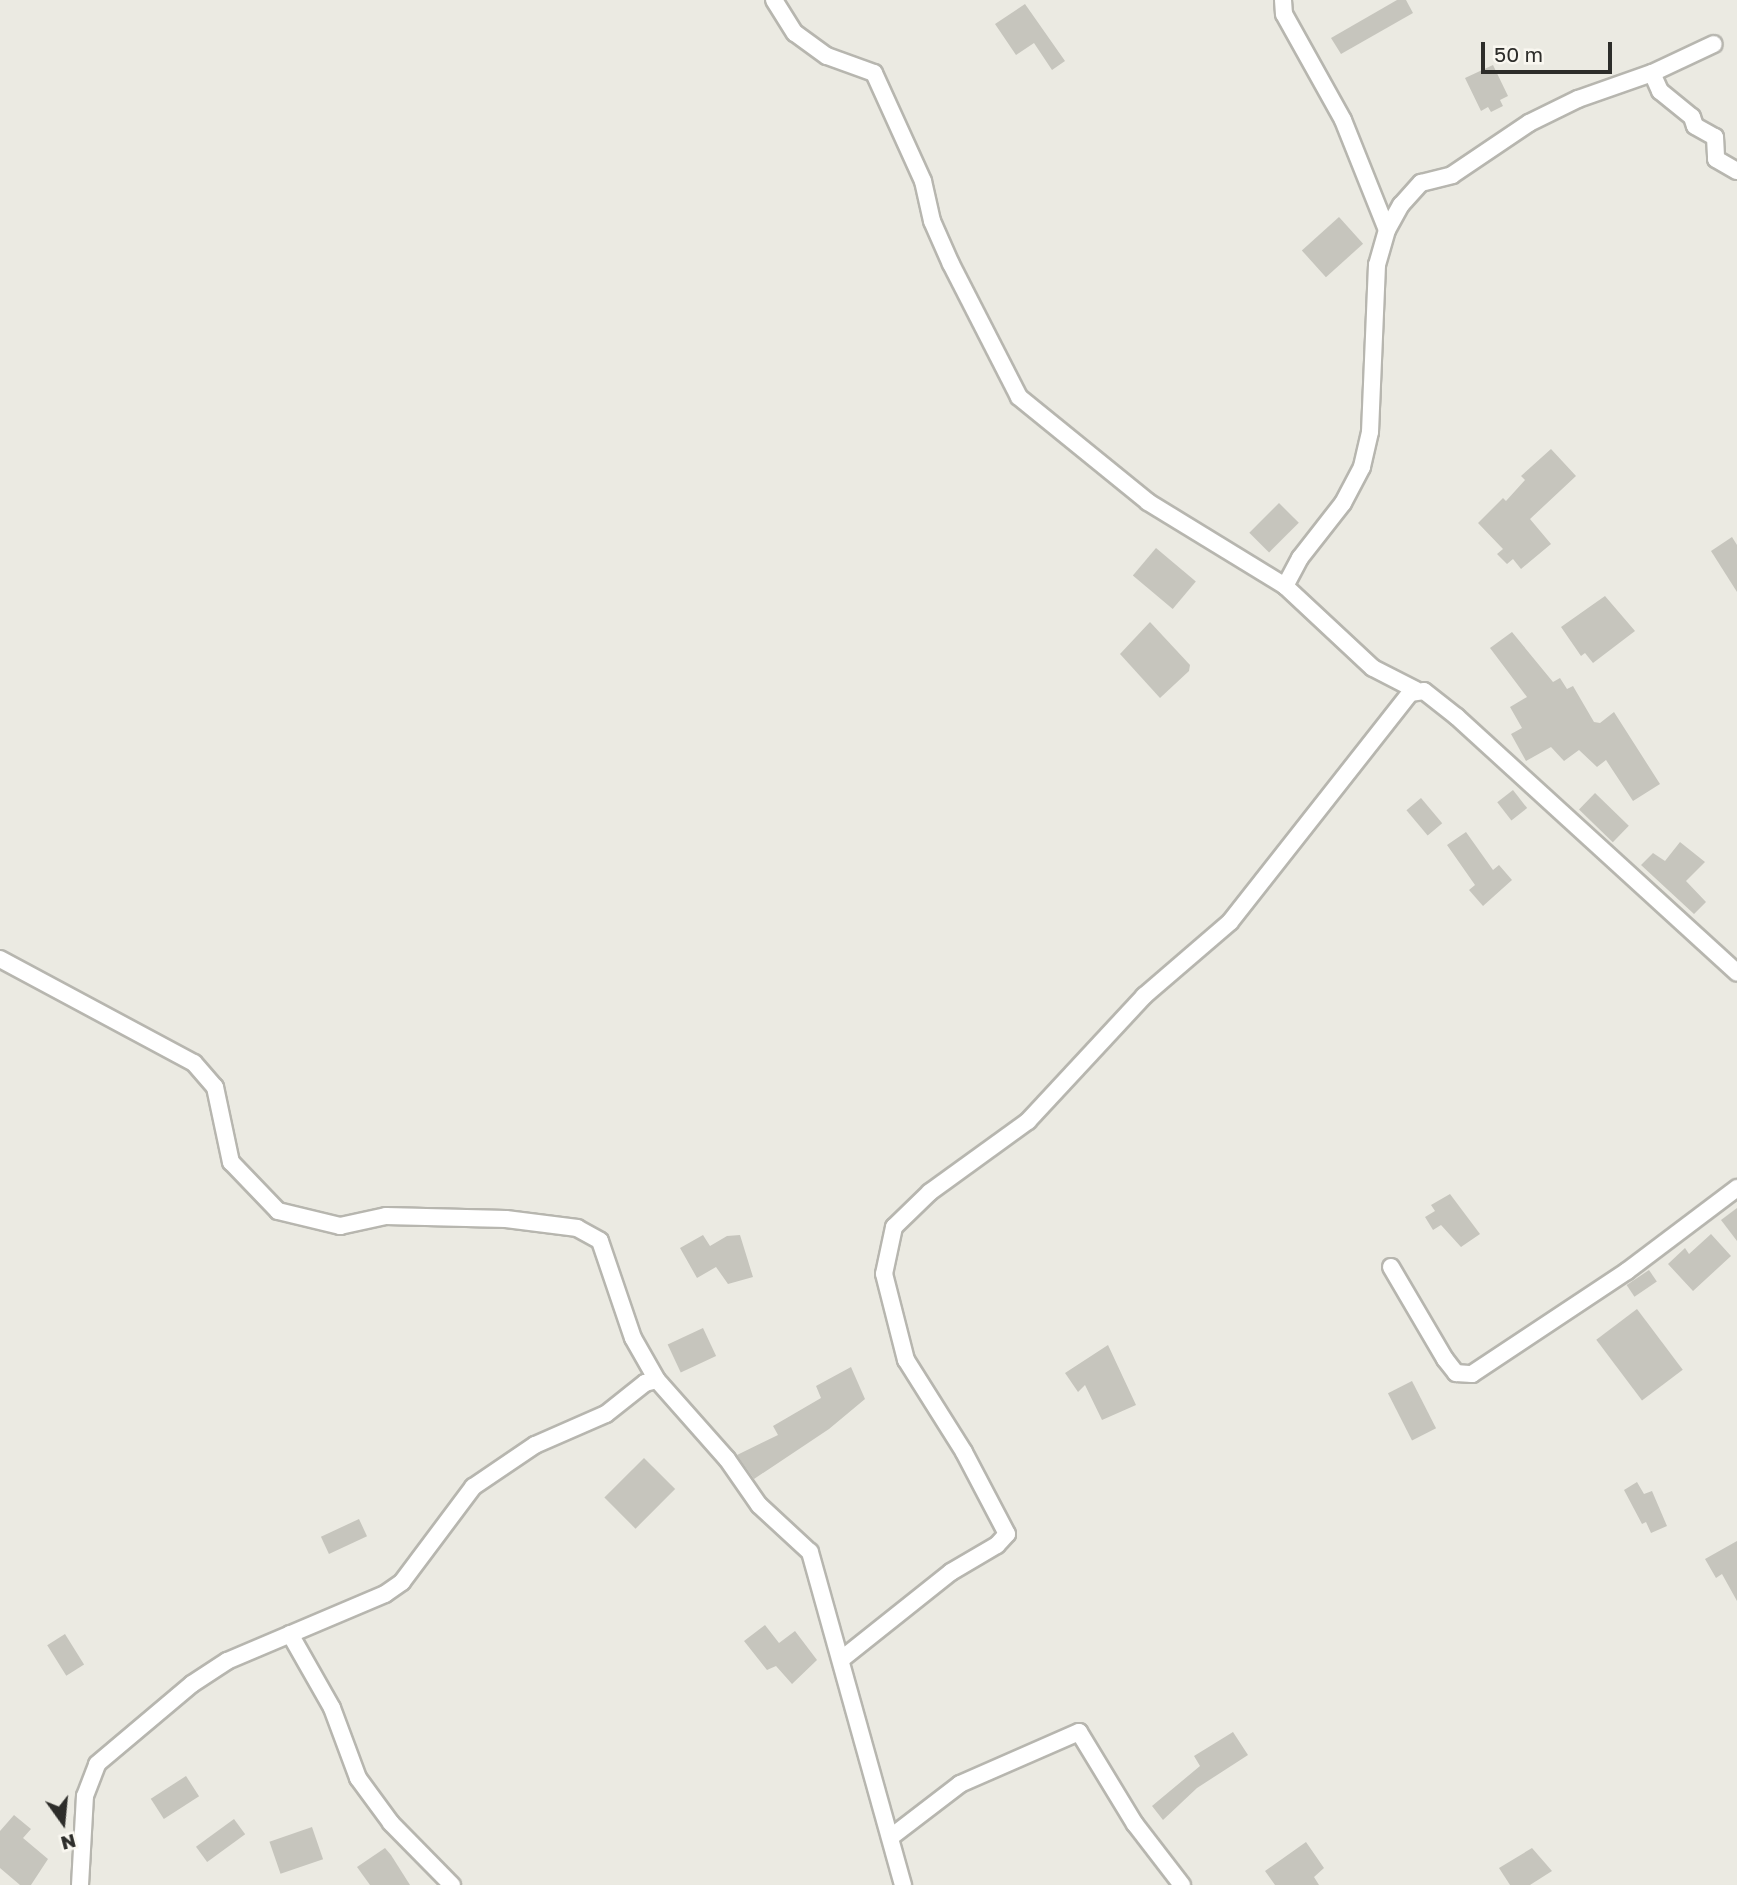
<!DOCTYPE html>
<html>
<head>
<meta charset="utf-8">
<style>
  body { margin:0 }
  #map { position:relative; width:1737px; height:1885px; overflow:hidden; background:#ebeae2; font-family:"Golos Text",sans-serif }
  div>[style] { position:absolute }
  .building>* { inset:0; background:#c6c5bd; transform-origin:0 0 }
  .roads { filter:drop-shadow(2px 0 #b7b6af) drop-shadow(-2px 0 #b7b6af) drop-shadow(0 2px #b7b6af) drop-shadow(0 -2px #b7b6af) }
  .street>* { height:16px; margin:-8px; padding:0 8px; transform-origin:8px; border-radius:8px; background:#fff }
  span { translate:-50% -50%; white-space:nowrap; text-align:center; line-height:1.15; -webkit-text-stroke:5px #f9f7f0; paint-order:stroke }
  .north { position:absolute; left:28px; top:1787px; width:70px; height:70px; -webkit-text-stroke:5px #f9f7f0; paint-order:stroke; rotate:165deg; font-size:19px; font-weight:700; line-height:28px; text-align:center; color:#2d2d2a }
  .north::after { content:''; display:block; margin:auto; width:24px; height:32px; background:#2d2d2a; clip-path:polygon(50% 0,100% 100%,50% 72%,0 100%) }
  .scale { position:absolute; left:1481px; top:42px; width:131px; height:32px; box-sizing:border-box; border:4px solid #2d2d2a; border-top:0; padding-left:9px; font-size:21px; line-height:24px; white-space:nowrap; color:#2d2d2a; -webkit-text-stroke:5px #f9f7f0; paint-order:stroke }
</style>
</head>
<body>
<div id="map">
  <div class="building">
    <i style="clip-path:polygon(1397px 0,1406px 0,1413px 13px,1341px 54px,1331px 38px)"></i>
    <i style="clip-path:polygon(1025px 4px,1065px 61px,1052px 70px,1034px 43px,1016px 55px,995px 24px)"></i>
    <i style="clip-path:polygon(1493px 65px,1508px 96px,1500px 100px,1503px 106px,1491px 112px,1488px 107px,1481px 111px,1465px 78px)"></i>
    <i style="left:1339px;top:217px;width:36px;height:50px;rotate:48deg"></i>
    <i style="clip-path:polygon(1551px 449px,1576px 476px,1530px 519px,1551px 544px,1521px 569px,1513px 559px,1507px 564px,1497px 554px,1503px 549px,1478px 523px,1503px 498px,1506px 501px,1525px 480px,1521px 476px)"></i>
    <i style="left:1279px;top:503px;width:28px;height:42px;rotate:45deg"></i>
    <i style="clip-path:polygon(1732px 537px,1737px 545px,1737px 592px,1711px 551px)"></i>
    <i style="left:1156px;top:548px;width:52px;height:36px;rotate:40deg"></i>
    <i style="clip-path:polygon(1605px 596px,1635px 631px,1593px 663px,1585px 653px,1581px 656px,1561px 627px)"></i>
    <i style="clip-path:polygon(1150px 622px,1190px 665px,1189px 671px,1160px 698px,1120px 654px)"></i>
    <i style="clip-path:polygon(1512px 632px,1553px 682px,1560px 678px,1567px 689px,1573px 686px,1594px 722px,1600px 723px,1614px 712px,1660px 784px,1633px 801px,1606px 760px,1597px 767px,1579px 750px,1564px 761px,1551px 747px,1526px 761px,1511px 734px,1522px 728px,1510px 707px,1527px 697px,1490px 648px)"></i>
    <i style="left:1513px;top:790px;width:23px;height:20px;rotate:52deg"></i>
    <i style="left:1595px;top:793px;width:47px;height:23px;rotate:44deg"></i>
    <i style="left:1421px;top:798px;width:33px;height:19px;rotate:50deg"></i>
    <i style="clip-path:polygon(1466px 832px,1493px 870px,1499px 865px,1512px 880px,1483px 906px,1469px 890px,1475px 885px,1447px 845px)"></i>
    <i style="clip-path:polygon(1680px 842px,1705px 862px,1686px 881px,1706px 902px,1694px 914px,1641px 865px,1653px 853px,1665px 861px)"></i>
    <i style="clip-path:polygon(1450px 1194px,1480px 1234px,1461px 1247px,1441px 1225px,1433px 1230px,1425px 1217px,1435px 1211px,1431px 1205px)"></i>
    <i style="clip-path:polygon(1737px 1208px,1737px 1241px,1721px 1220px)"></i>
    <i style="clip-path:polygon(1711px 1234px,1731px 1256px,1693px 1291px,1668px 1264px,1685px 1248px,1689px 1254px)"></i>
    <i style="clip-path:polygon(703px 1235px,710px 1246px,727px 1236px,740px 1235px,753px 1277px,728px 1284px,716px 1267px,697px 1278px,680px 1248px)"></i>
    <i style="left:1649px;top:1270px;width:14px;height:27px;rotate:56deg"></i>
    <i style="left:1637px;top:1309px;width:76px;height:51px;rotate:53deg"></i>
    <i style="left:703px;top:1328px;width:31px;height:39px;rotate:65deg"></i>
    <i style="clip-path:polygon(1108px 1345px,1136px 1405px,1102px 1420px,1085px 1385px,1078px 1392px,1065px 1373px)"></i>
    <i style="clip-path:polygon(851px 1367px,865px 1399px,829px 1429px,754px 1479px,737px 1455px,778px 1435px,773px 1426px,821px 1398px,816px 1386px)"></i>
    <i style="left:1412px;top:1381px;width:53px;height:27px;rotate:63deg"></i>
    <i style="left:644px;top:1458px;width:44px;height:56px;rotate:45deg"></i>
    <i style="clip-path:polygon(1637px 1482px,1644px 1494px,1652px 1491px,1667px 1526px,1651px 1533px,1646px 1522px,1642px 1524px,1624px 1490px)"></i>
    <i style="left:359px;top:1519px;width:19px;height:42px;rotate:65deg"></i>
    <i style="clip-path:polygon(1737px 1541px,1737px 1601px,1722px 1574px,1716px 1578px,1705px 1559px)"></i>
    <i style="clip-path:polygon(765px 1625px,779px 1643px,795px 1631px,817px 1660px,792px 1684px,776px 1666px,767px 1670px,744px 1641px)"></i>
    <i style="left:65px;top:1634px;width:36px;height:21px;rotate:58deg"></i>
    <i style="clip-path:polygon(1233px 1732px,1248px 1755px,1197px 1788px,1163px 1820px,1152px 1806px,1200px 1766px,1194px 1756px)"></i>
    <i style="left:186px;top:1776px;width:24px;height:42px;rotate:57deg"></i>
    <i style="clip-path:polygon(14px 1815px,31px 1829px,23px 1838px,48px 1859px,31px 1885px,20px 1885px,0 1868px,0 1831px)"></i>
    <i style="left:234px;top:1819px;width:19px;height:47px;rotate:54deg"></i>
    <i style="left:312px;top:1827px;width:34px;height:45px;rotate:71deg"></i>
    <i style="clip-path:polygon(1306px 1842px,1324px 1868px,1314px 1877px,1319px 1885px,1275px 1885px,1265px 1871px)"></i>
    <i style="clip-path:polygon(385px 1848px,391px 1855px,410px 1885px,370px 1885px,357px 1867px)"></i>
    <i style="clip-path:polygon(1532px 1848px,1552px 1871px,1530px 1885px,1510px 1885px,1499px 1868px)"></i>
  </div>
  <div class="roads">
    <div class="street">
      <i style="left:774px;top:0;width:39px;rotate:58deg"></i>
      <i style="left:795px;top:33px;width:39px;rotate:36deg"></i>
      <i style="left:827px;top:56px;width:50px;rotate:19.9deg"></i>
      <i style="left:874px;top:73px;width:119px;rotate:65.6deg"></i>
      <i style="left:923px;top:181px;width:41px;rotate:77.3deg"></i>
      <i style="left:932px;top:221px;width:47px;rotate:66.2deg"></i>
      <i style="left:951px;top:264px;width:149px;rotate:62.9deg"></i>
      <i style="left:1019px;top:397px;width:166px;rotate:39.1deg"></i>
      <i style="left:1148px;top:502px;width:161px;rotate:31.5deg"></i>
      <i style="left:1285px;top:586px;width:120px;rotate:43deg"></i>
      <i style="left:1373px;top:668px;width:48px;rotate:27.1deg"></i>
      <i style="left:1283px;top:0;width:14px;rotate:86deg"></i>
      <i style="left:1284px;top:14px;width:121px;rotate:60.9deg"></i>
      <i style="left:1343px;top:120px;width:118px;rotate:68.2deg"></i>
      <i style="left:1387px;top:230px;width:36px;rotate:106deg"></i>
      <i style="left:1377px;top:265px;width:167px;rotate:92.4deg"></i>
      <i style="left:1370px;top:432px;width:36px;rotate:103deg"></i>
      <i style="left:1362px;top:467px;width:41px;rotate:117.8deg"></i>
      <i style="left:1343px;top:503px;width:70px;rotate:128deg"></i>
      <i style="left:1300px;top:558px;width:32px;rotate:118deg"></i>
      <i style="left:1652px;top:73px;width:20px;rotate:66deg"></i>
      <i style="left:1660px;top:91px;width:41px;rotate:39.1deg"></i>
      <i style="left:1692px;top:117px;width:9px;rotate:72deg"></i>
      <i style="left:1695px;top:126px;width:23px;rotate:29deg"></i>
      <i style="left:1715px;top:137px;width:22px;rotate:87deg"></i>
      <i style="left:1716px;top:159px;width:24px;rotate:30deg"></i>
      <i style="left:1387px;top:230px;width:29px;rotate:-61deg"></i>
      <i style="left:1401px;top:205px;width:30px;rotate:-48deg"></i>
      <i style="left:1421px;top:183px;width:32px;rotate:-14deg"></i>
      <i style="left:1452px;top:175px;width:93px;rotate:-34deg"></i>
      <i style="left:1529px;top:123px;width:55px;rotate:-26.1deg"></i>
      <i style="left:1578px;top:99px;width:78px;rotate:-19.4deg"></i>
      <i style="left:1652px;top:73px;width:68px;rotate:-25.1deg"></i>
      <i style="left:0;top:959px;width:220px;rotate:28.2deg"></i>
      <i style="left:194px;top:1063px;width:32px;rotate:49deg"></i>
      <i style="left:215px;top:1087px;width:77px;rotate:78deg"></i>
      <i style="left:231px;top:1162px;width:68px;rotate:46.2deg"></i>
      <i style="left:278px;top:1211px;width:64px;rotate:13.6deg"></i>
      <i style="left:340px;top:1226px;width:47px;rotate:-12.3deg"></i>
      <i style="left:386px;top:1216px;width:120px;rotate:1.4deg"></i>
      <i style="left:506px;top:1219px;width:72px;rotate:7.2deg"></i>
      <i style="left:577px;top:1228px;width:26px;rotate:29deg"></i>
      <i style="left:600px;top:1241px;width:102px;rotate:71.2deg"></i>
      <i style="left:633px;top:1338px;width:48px;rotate:60.3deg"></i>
      <i style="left:1391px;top:1267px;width:107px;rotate:59.6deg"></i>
      <i style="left:1445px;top:1359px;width:18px;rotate:52deg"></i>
      <i style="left:1456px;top:1373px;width:16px;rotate:4deg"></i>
      <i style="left:1472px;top:1374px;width:186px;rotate:-33.6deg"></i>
      <i style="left:1627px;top:1271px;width:138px;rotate:-37deg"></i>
      <i style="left:290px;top:1634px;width:85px;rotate:60.4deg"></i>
      <i style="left:332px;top:1708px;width:75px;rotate:69.6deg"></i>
      <i style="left:358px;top:1778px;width:56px;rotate:53.7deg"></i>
      <i style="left:391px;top:1823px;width:87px;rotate:45.5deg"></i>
      <i style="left:843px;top:1658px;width:138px;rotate:-38.5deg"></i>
      <i style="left:951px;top:1572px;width:53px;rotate:-30.4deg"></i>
      <i style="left:997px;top:1545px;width:15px;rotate:-48deg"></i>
      <i style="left:1007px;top:1534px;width:93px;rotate:-117.7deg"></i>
      <i style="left:964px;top:1452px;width:109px;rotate:-122.2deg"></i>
      <i style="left:906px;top:1360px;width:89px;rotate:-104.3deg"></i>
      <i style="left:884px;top:1274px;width:48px;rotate:-78deg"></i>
      <i style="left:894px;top:1227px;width:50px;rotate:-44.2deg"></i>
      <i style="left:930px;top:1192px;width:121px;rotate:-35.9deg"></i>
      <i style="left:1028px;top:1121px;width:171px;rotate:-47.1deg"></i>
      <i style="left:1144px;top:996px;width:113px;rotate:-40.7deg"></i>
      <i style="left:1230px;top:922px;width:291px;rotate:-51.8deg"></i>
      <i style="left:1410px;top:693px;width:14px;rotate:-8deg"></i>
      <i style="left:1424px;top:691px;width:42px;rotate:38.2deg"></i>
      <i style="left:1457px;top:717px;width:379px;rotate:42.4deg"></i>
      <i style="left:891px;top:1837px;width:87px;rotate:-37.5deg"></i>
      <i style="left:960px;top:1784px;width:130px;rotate:-23.6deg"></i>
      <i style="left:1079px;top:1732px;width:108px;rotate:58.7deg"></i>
      <i style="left:1135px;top:1824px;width:77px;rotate:52.4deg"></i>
      <i style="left:80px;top:1885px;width:89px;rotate:-86.8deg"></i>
      <i style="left:85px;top:1796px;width:34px;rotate:-69deg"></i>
      <i style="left:97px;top:1764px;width:124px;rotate:-40.1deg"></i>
      <i style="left:192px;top:1684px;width:42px;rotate:-33.3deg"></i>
      <i style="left:227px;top:1661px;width:172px;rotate:-23deg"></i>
      <i style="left:385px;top:1594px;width:21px;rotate:-35deg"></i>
      <i style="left:402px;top:1582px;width:119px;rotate:-53.2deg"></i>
      <i style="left:473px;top:1487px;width:75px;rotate:-34.1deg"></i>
      <i style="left:535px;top:1445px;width:77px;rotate:-23.6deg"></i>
      <i style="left:606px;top:1414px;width:50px;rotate:-38.5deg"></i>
      <i style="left:645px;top:1383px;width:12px;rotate:-14deg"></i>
      <i style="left:657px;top:1380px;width:106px;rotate:48.5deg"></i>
      <i style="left:727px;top:1459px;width:56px;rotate:55.2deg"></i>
      <i style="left:759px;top:1505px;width:69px;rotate:42.7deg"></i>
      <i style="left:810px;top:1552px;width:346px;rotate:74.4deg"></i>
    </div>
  </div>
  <div class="north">N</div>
  <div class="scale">50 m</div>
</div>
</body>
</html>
